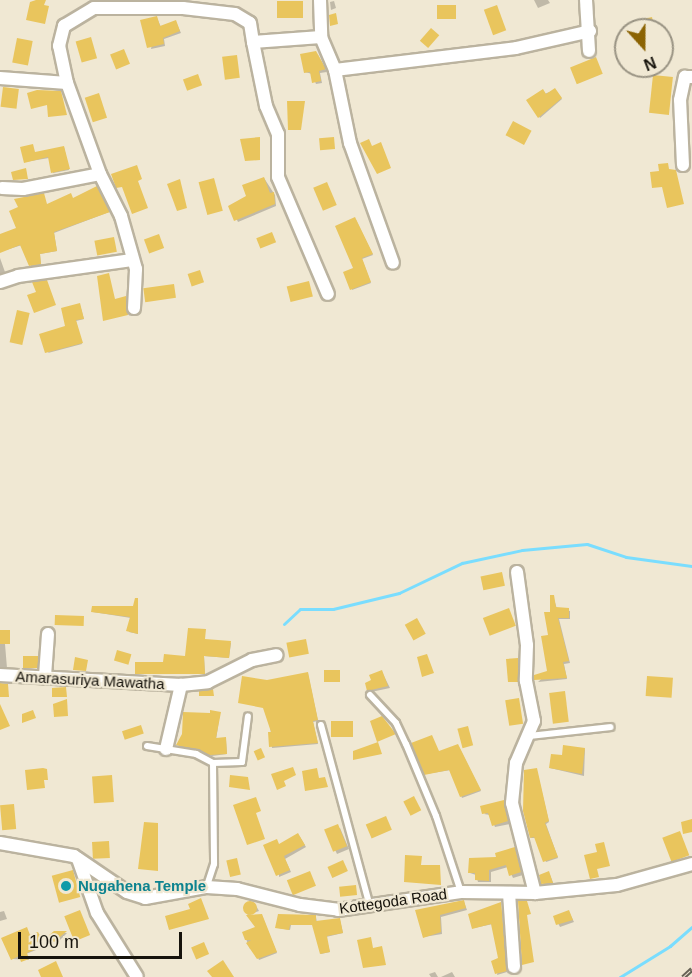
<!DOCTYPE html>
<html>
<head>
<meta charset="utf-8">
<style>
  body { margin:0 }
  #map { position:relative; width:692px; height:977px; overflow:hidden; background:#f0e8d3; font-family:Arial,sans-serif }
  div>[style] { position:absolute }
  .shadow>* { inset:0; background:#0003 }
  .stream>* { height:3px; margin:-1.5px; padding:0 1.5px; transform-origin:1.5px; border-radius:1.5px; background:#7addfe }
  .building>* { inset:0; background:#e9c55d; transform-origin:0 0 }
  .round { border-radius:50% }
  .roads { filter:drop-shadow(2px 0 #bbb39f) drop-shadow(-2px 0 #bbb39f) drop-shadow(0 2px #bbb39f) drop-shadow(0 -2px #bbb39f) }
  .lane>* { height:6px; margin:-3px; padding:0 3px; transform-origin:3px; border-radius:3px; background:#fff }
  .street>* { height:12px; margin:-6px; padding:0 6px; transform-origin:6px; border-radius:6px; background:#fff }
  .rail>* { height:5px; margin-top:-2.5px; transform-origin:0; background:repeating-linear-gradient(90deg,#f0e8d3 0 9px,#676256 0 18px); box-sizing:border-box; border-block:2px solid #676256 }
  .dots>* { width:16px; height:16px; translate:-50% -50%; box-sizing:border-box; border:3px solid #f0e8d3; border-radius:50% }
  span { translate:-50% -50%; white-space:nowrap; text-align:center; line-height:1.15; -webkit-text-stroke:4.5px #f0e8d3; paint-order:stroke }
  .street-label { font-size:15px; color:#16130c }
  .culture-label { font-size:15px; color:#0d838f; font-weight:700 }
  .left { translate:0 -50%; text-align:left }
  .north { position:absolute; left:614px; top:18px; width:60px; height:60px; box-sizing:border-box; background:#f0e8d3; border:2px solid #999383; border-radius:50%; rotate:159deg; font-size:16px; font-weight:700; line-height:24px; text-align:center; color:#16130c }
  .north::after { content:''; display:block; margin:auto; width:21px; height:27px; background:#8b6303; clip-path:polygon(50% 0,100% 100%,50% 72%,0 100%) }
  .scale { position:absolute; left:18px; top:932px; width:164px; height:27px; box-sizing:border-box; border:3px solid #16130c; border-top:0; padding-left:8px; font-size:18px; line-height:21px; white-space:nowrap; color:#16130c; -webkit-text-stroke:4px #f0e8d3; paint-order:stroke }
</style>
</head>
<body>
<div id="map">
  <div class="shadow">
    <i style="clip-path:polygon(534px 0,548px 0,550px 3px,538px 8px)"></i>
    <i style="clip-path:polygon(334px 1px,336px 8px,331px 10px,330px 2px)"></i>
    <i style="clip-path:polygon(157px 18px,161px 27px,176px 22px,181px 33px,164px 39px,165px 46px,151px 49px)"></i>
    <i style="clip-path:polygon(318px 55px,327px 72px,320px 73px,322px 83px,316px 84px,312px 74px,305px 72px)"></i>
    <i style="clip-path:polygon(555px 90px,562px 99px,540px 118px,528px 100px)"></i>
    <i style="clip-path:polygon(64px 147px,69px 170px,53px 173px,49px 158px,25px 162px,35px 153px)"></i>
    <i style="clip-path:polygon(264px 178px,275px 195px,276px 206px,238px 222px,230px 206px,248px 196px)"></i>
    <i style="clip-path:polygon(96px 188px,109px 212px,54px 233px,57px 251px,40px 254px,41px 265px,31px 266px,22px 245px,6px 250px,18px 229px,47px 206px,73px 200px)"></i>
    <i style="clip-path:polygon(356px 220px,373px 255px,362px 259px,371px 283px,352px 290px)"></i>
    <i style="clip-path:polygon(0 258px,5px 272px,0 275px)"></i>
    <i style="clip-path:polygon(80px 305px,84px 319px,76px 321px,82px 344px,48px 353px)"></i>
    <i style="clip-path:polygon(553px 596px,557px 609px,570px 611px,570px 619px,559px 619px,570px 663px,564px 664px,567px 679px,538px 682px,549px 672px)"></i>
    <i style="clip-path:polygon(138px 601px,138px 634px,129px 632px,131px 618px,93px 612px,133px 608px)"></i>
    <i style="clip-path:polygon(0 631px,10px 632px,9px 644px,5px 644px,7px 668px,0 669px)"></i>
    <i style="clip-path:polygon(205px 631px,205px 640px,231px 643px,229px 658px,204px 656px,205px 674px,137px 674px,186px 658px)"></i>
    <i style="clip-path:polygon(382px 672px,390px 688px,371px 692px,369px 690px)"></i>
    <i style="clip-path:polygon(308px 674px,318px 721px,313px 722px,318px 744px,272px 748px,267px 682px)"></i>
    <i style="clip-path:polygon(220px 713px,216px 740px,226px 740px,227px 754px,212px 756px,178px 746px)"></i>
    <i style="clip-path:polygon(432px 737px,439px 753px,459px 747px,481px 791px,462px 798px,451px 770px,426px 774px)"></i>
    <i style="clip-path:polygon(585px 749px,584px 776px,550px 768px,563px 757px)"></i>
    <i style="clip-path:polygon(537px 771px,549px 822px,546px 824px,558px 858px,546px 862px,536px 838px,531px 838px)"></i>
    <i style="clip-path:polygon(504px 802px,510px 824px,495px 827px,490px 815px,484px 814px)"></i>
    <i style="clip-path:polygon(340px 828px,349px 849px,337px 854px,326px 831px)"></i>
    <i style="clip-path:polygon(300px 837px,306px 847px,285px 859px,291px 872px,279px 877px,279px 845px)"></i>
    <i style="clip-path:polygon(514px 848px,523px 875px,513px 878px,508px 867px,491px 872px,491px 882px,478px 882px,476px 875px,470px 873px)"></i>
    <i style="clip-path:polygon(550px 875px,554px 885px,545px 886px,543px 883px)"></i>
    <i style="clip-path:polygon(250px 902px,255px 904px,259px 911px,248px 915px,243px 907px)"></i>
    <i style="clip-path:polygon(464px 902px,467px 910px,441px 917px,442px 934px,424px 937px,417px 911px)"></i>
    <i style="clip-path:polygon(501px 903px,507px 972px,497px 975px,500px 959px,493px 924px,474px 928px)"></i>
    <i style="clip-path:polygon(4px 911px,7px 919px,0 921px,0 912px)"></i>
    <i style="clip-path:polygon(569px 912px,574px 922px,560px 927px,555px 917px)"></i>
    <i style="clip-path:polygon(316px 917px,317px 923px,340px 920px,343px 933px,326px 937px,330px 952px,321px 954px,314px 925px,291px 925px,290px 930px,278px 928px)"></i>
    <i style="clip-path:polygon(263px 918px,277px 953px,259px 960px,255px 951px,252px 952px,260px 945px,250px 949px,246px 939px)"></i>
    <i style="clip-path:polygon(55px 932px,67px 933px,58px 942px,50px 936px)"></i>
    <i style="clip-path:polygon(39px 934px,41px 941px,33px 944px,36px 950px,26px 954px,29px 960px,12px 959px,30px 937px)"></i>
    <i style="clip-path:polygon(435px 972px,438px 977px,431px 977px,429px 974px)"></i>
    <i style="clip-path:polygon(452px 972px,455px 977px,441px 977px)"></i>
  </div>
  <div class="stream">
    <i style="left:284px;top:624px;width:22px;rotate:-43deg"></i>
    <i style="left:300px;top:609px;width:33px"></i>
    <i style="left:333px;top:609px;width:68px;rotate:-13.6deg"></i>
    <i style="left:399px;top:593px;width:70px;rotate:-25.5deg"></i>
    <i style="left:462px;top:563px;width:61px;rotate:-12.2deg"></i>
    <i style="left:522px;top:550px;width:65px;rotate:-5.3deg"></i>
    <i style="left:587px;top:544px;width:41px;rotate:18.4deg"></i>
    <i style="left:626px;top:557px;width:67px;rotate:7.8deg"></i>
    <i style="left:620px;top:977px;width:59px;rotate:-31.8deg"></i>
    <i style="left:670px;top:946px;width:29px;rotate:-41deg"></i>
  </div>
  <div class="building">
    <i style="clip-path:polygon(36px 0,46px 0,44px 5px,49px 6px,45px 24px,26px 20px,30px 2px)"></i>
    <i style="left:303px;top:1px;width:17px;height:26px;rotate:90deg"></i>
    <i style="left:456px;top:5px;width:14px;height:19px;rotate:90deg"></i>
    <i style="left:497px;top:5px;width:27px;height:14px;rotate:70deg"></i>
    <i style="clip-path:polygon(336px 13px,338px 24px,330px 26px,329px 15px)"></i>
    <i style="clip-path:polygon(157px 16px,160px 26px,176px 20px,180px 31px,163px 38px,164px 44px,147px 48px,140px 20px)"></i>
    <i style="clip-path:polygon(652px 17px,655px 30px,642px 30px,639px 20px)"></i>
    <i style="left:431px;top:28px;width:11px;height:17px;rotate:41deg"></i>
    <i style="left:91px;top:37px;width:22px;height:16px;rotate:74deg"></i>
    <i style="left:17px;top:38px;width:16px;height:25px;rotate:11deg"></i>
    <i style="left:124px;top:49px;width:16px;height:15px;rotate:68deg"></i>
    <i style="clip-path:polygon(316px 51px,326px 69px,319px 71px,321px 81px,312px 83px,310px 72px,304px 73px,300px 54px)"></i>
    <i style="left:237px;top:55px;width:23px;height:15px;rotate:83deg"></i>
    <i style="left:596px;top:57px;width:18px;height:28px;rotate:68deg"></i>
    <i style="left:198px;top:74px;width:12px;height:16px;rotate:70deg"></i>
    <i style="left:653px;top:75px;width:20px;height:38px;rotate:6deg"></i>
    <i style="left:3px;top:87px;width:16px;height:20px;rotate:7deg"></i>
    <i style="clip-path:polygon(555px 88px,562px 98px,538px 118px,526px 100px,543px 89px,546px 94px)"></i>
    <i style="clip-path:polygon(37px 90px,61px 91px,67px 115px,48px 117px,47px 105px,31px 109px,27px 93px)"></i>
    <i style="left:99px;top:93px;width:26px;height:15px;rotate:72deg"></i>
    <i style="clip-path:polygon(287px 101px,305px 101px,301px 130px,288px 130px)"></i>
    <i style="left:513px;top:121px;width:21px;height:16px;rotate:28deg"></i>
    <i style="clip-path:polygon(260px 137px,260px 160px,245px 161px,240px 139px)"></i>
    <i style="left:334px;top:137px;width:12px;height:15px;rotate:85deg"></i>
    <i style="clip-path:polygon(369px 139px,372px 146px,381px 142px,391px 168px,377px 174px,360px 143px)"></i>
    <i style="clip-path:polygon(33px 144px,35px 152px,64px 146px,70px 169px,51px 173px,48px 157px,24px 163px,20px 147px)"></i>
    <i style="clip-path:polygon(668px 163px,669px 169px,676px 170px,684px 204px,667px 208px,662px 187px,652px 188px,650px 172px,659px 171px,658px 164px)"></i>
    <i style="clip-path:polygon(137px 165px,142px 179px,138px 181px,148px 208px,132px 214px,122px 187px,116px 188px,111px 174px)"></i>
    <i style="clip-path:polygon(26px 168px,28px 179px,13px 180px,11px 172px)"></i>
    <i style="clip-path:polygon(264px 177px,270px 193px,274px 192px,275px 204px,234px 221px,228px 206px,246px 196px,242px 185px)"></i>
    <i style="left:214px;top:178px;width:34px;height:16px;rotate:75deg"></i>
    <i style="clip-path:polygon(180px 179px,187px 208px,177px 211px,167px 184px)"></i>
    <i style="left:327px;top:182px;width:25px;height:15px;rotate:67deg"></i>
    <i style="clip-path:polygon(97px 186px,110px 212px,54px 232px,57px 251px,40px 254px,41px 264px,29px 266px,20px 245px,0 253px,0 234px,16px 228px,9px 211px,18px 207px,14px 199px,44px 193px,47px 204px,71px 193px,73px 198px)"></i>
    <i style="clip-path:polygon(355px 217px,373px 254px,362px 258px,371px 282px,350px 290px,343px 272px,353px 268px,335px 226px)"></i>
    <i style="left:272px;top:232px;width:11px;height:17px;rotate:68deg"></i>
    <i style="left:159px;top:234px;width:15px;height:16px;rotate:70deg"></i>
    <i style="left:114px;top:237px;width:15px;height:20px;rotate:79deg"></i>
    <i style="left:200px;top:270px;width:13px;height:13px;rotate:72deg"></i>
    <i style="clip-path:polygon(109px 273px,115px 299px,126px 296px,128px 315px,103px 321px,97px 276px)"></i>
    <i style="clip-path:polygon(47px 280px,56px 305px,34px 313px,27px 295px,36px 292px,32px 282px)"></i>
    <i style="left:309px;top:281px;width:16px;height:23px;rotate:76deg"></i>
    <i style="left:174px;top:284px;width:14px;height:31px;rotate:82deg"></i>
    <i style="clip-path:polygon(80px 303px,84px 319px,76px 320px,83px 343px,45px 353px,39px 334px,65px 326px,61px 308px)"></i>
    <i style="left:17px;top:310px;width:13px;height:33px;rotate:13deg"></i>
    <i style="left:502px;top:572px;width:14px;height:22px;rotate:78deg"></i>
    <i style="clip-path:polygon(550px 595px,554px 595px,556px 607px,569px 608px,569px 618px,558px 618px,569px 661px,563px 662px,567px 678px,534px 680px,534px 675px,547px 671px,541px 636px,548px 635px,544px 612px,550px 612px)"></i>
    <i style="clip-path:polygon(135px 598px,138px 598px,138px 634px,126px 631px,130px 617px,91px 612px,92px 606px,133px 606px)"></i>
    <i style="left:509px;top:608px;width:19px;height:28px;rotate:69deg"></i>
    <i style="left:55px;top:615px;width:29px;height:10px;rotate:2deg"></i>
    <i style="left:417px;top:618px;width:18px;height:14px;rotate:61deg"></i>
    <i style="clip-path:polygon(188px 628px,206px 629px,205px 639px,231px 641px,229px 658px,204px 656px,205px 674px,135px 674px,135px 662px,163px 662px,164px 654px,185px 656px)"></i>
    <i style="left:0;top:630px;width:10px;height:14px"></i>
    <i style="left:306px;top:639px;width:15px;height:20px;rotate:79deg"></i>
    <i style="left:117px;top:650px;width:15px;height:11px;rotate:16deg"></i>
    <i style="clip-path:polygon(427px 654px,434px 673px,422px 677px,417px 657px)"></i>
    <i style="left:23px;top:656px;width:15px;height:12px"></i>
    <i style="clip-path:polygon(75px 657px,88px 660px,86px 671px,73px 670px)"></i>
    <i style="clip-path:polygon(518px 658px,518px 682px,508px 682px,506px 659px)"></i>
    <i style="left:324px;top:670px;width:16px;height:12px"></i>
    <i style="clip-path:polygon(382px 670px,388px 686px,367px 691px,365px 683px,371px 680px,369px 675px)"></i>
    <i style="clip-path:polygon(308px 672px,318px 720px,313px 721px,318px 743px,269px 747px,268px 732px,271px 732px,263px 708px,238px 703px,242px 676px,267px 680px)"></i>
    <i style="left:647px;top:676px;width:26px;height:20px;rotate:4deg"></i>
    <i style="clip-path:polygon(0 683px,8px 684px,9px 697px,0 697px)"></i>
    <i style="clip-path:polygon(66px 687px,67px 697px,52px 697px,52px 688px)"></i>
    <i style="clip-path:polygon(213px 689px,214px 696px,199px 696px,199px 691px)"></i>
    <i style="left:565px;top:691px;width:31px;height:16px;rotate:83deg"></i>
    <i style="left:519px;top:698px;width:26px;height:14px;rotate:81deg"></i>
    <i style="clip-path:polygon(67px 699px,68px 716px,54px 717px,53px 704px)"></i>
    <i style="clip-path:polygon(0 704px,10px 726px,0 730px)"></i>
    <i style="clip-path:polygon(33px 710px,36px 718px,22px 723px,22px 714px)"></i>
    <i style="clip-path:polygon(210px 710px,221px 712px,216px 738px,226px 737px,227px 754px,210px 755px,176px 745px,182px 734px,183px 712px,210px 713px)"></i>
    <i style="clip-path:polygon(382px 716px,396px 734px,377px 742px,370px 721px)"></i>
    <i style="left:331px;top:721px;width:22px;height:16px"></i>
    <i style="left:141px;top:725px;width:9px;height:20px;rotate:72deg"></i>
    <i style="left:468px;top:726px;width:20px;height:11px;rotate:75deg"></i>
    <i style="clip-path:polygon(432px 735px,439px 751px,458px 744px,481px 790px,460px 797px,449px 770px,424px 775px,411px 743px)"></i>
    <i style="clip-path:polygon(378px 742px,382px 754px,353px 760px,353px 751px)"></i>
    <i style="clip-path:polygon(563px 745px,585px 748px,582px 774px,549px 768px,551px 754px,562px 755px)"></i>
    <i style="left:261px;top:748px;width:10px;height:8px;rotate:66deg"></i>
    <i style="clip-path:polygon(293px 767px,296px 775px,284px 781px,286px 786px,277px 790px,271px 774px)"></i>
    <i style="clip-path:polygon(43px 768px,47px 769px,48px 780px,44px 780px,45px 788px,27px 790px,25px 770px)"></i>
    <i style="clip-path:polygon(317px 768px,319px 778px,325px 777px,328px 787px,305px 791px,302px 771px)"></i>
    <i style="clip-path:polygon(537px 768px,549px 821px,545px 823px,558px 857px,543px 862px,534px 837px,530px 838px,523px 811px,524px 770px)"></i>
    <i style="left:112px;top:775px;width:27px;height:20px;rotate:86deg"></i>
    <i style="clip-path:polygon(230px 775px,248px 777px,250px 790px,229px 787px)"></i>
    <i style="left:414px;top:796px;width:16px;height:12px;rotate:63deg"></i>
    <i style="clip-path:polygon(256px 797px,261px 811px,256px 813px,265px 839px,247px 845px,233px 805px)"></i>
    <i style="clip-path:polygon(504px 800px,508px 821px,492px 826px,488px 813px,482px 814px,480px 806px)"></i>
    <i style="left:14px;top:804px;width:25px;height:14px;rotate:85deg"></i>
    <i style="left:386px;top:816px;width:15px;height:22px;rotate:67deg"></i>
    <i style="clip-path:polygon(692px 819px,692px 832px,683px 834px,681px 822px)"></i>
    <i style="clip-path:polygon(144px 822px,158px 823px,158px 871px,138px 869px)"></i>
    <i style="left:338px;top:824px;width:24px;height:15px;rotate:68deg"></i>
    <i style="left:680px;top:831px;width:26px;height:19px;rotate:69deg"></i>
    <i style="clip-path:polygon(298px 833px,305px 845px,284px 856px,290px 870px,276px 876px,263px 845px,277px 839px,279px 844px)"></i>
    <i style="left:109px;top:841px;width:17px;height:17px;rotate:87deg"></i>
    <i style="clip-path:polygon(604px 842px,610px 866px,597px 869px,599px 877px,590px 879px,584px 855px,597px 852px,595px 844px)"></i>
    <i style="clip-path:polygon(515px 847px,521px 872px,509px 876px,506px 865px,489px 870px,489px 881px,475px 880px,475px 873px,468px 873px,469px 858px,496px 857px,495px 853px)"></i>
    <i style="clip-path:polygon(405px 855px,422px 856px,421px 865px,440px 865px,441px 885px,404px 882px)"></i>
    <i style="left:237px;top:858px;width:17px;height:11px;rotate:77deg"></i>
    <i style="left:343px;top:860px;width:12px;height:17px;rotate:66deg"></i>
    <i style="left:73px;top:870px;width:28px;height:22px;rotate:75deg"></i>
    <i style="left:310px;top:871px;width:16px;height:25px;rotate:68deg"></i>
    <i style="clip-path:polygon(549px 871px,553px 883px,541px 884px,539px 875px)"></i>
    <i style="left:356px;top:885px;width:10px;height:17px;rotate:84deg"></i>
    <i style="clip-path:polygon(201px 898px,209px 919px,169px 930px,165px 916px,190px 909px,188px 904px)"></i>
    <i style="clip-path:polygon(464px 900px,466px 908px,440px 915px,441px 932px,423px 938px,415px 910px)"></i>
    <i class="round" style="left:243px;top:901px;width:14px;height:14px"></i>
    <i style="clip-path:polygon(518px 901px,527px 901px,531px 914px,527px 915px,534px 962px,522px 965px)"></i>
    <i style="clip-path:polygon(501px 902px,507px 971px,495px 974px,491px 961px,498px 958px,491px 924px,472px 929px,468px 914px)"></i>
    <i style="left:80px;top:910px;width:27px;height:17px;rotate:68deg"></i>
    <i style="clip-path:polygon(569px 910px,573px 920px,556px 925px,553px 916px)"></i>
    <i style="clip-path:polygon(262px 914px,277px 952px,257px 959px,246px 943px,251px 940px,245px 940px,242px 932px,255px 927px,246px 915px)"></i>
    <i style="clip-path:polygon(278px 914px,316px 915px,316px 921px,340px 918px,343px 933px,327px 936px,330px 952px,320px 954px,312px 925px,290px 925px,289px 930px,275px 928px)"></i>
    <i style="clip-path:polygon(27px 927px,30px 935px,38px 932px,42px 940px,34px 943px,36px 949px,27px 953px,29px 959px,21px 962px,19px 956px,11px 960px,1px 938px)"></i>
    <i style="clip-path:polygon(54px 931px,67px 931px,54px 942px,48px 936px)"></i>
    <i style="clip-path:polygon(371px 937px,373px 948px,382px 946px,386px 965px,363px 968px,357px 940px)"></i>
    <i style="left:204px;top:942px;width:13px;height:14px;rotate:67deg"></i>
    <i style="clip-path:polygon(223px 960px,234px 977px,212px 977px,207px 971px)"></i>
    <i style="clip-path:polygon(56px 961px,63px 977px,41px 977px,38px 970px)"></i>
  </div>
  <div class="roads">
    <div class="lane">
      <i style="left:370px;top:695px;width:38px;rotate:47deg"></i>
      <i style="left:396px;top:723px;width:23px;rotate:65deg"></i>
      <i style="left:406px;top:744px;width:78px;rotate:67.4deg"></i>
      <i style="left:436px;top:816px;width:80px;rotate:71.8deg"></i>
      <i style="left:321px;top:725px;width:188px;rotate:74.9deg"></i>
      <i style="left:530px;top:736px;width:81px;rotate:-6.3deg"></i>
      <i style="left:147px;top:746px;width:50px;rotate:9.3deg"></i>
      <i style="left:196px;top:754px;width:19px;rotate:28deg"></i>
      <i style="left:213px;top:763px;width:101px;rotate:89.4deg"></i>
      <i style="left:214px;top:864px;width:23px;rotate:108deg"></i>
      <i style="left:213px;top:763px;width:29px;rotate:-2deg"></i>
      <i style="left:242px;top:762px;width:46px;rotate:-82.6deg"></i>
    </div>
    <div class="street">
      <i style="left:320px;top:0;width:37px;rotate:88deg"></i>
      <i style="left:586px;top:0;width:51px;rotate:86.6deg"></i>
      <i style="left:253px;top:42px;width:65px;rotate:78.5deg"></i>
      <i style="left:266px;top:106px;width:30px;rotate:67deg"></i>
      <i style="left:278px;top:134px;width:43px;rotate:90deg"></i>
      <i style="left:278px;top:177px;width:127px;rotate:66.9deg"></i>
      <i style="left:335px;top:70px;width:75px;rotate:78.4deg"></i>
      <i style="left:350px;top:143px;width:127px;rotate:70.3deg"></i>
      <i style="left:0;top:78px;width:67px;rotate:4.3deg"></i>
      <i style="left:683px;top:165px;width:65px;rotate:-92.6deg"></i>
      <i style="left:680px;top:100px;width:24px;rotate:-78deg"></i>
      <i style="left:685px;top:77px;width:7px"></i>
      <i style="left:2px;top:188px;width:21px;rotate:3deg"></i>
      <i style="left:23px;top:189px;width:78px;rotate:-11deg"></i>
      <i style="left:0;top:282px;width:19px;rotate:-18deg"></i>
      <i style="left:18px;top:276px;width:115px;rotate:-8deg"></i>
      <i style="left:134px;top:308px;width:39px;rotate:-87deg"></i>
      <i style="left:136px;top:269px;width:55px;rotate:-105.8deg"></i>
      <i style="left:121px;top:216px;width:47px;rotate:-116.6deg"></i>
      <i style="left:100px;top:174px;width:97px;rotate:-109.9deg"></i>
      <i style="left:67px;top:83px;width:38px;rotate:-102deg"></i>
      <i style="left:59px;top:46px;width:21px;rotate:-76deg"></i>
      <i style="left:64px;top:26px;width:35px;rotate:-31deg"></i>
      <i style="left:94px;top:8px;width:89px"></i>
      <i style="left:183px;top:8px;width:52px;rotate:6.6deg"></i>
      <i style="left:235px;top:14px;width:17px;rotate:31deg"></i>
      <i style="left:250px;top:23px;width:19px;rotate:81deg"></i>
      <i style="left:253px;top:42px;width:68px;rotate:-4.2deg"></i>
      <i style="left:321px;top:37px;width:36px;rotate:67deg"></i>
      <i style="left:335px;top:70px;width:182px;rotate:-6.9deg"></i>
      <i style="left:516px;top:48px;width:76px;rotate:-12.9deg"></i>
      <i style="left:517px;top:572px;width:74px;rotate:82.2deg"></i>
      <i style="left:527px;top:645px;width:36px;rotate:92deg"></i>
      <i style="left:526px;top:681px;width:41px;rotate:78.7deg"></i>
      <i style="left:534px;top:721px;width:46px;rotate:113.2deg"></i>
      <i style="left:516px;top:763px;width:40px;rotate:95.7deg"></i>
      <i style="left:512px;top:803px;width:93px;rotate:75.7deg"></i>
      <i style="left:0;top:675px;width:181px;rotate:3.2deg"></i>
      <i style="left:181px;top:685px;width:27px;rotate:-6deg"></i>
      <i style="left:208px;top:682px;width:49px;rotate:-26.6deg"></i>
      <i style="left:252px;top:660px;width:25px;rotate:-11deg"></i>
      <i style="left:45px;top:676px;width:42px;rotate:-85.9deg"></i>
      <i style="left:166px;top:749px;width:66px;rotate:-76.8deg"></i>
      <i style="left:0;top:843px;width:75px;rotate:10deg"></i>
      <i style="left:74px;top:856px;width:64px;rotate:34.2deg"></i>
      <i style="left:127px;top:892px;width:19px;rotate:18deg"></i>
      <i style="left:145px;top:898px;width:63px;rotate:-10.1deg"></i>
      <i style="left:207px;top:887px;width:30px;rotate:4deg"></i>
      <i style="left:237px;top:889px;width:65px;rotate:14.3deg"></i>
      <i style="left:300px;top:905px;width:38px;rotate:7deg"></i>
      <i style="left:338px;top:910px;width:124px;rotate:-8.3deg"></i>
      <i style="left:461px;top:892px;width:74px;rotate:0.8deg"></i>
      <i style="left:535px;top:893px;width:82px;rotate:-5.6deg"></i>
      <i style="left:617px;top:885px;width:78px;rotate:-15.6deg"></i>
      <i style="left:78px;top:859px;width:57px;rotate:70.6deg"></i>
      <i style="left:97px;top:913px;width:75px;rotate:58deg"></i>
      <i style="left:509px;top:893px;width:74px;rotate:86.1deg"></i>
    </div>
  </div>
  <div class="rail">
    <i style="left:683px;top:977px;width:12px;rotate:-42deg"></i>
  </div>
  <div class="dots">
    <i style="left:66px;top:886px;background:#0f9aa8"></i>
  </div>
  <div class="street-label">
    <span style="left:90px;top:680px;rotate:3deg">Amarasuriya Mawatha</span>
    <span style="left:393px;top:901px;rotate:-8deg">Kottegoda Road</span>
  </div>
  <div class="culture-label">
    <span class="left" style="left:78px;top:886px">Nugahena Temple</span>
  </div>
  <div class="north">N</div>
  <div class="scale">100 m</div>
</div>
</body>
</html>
